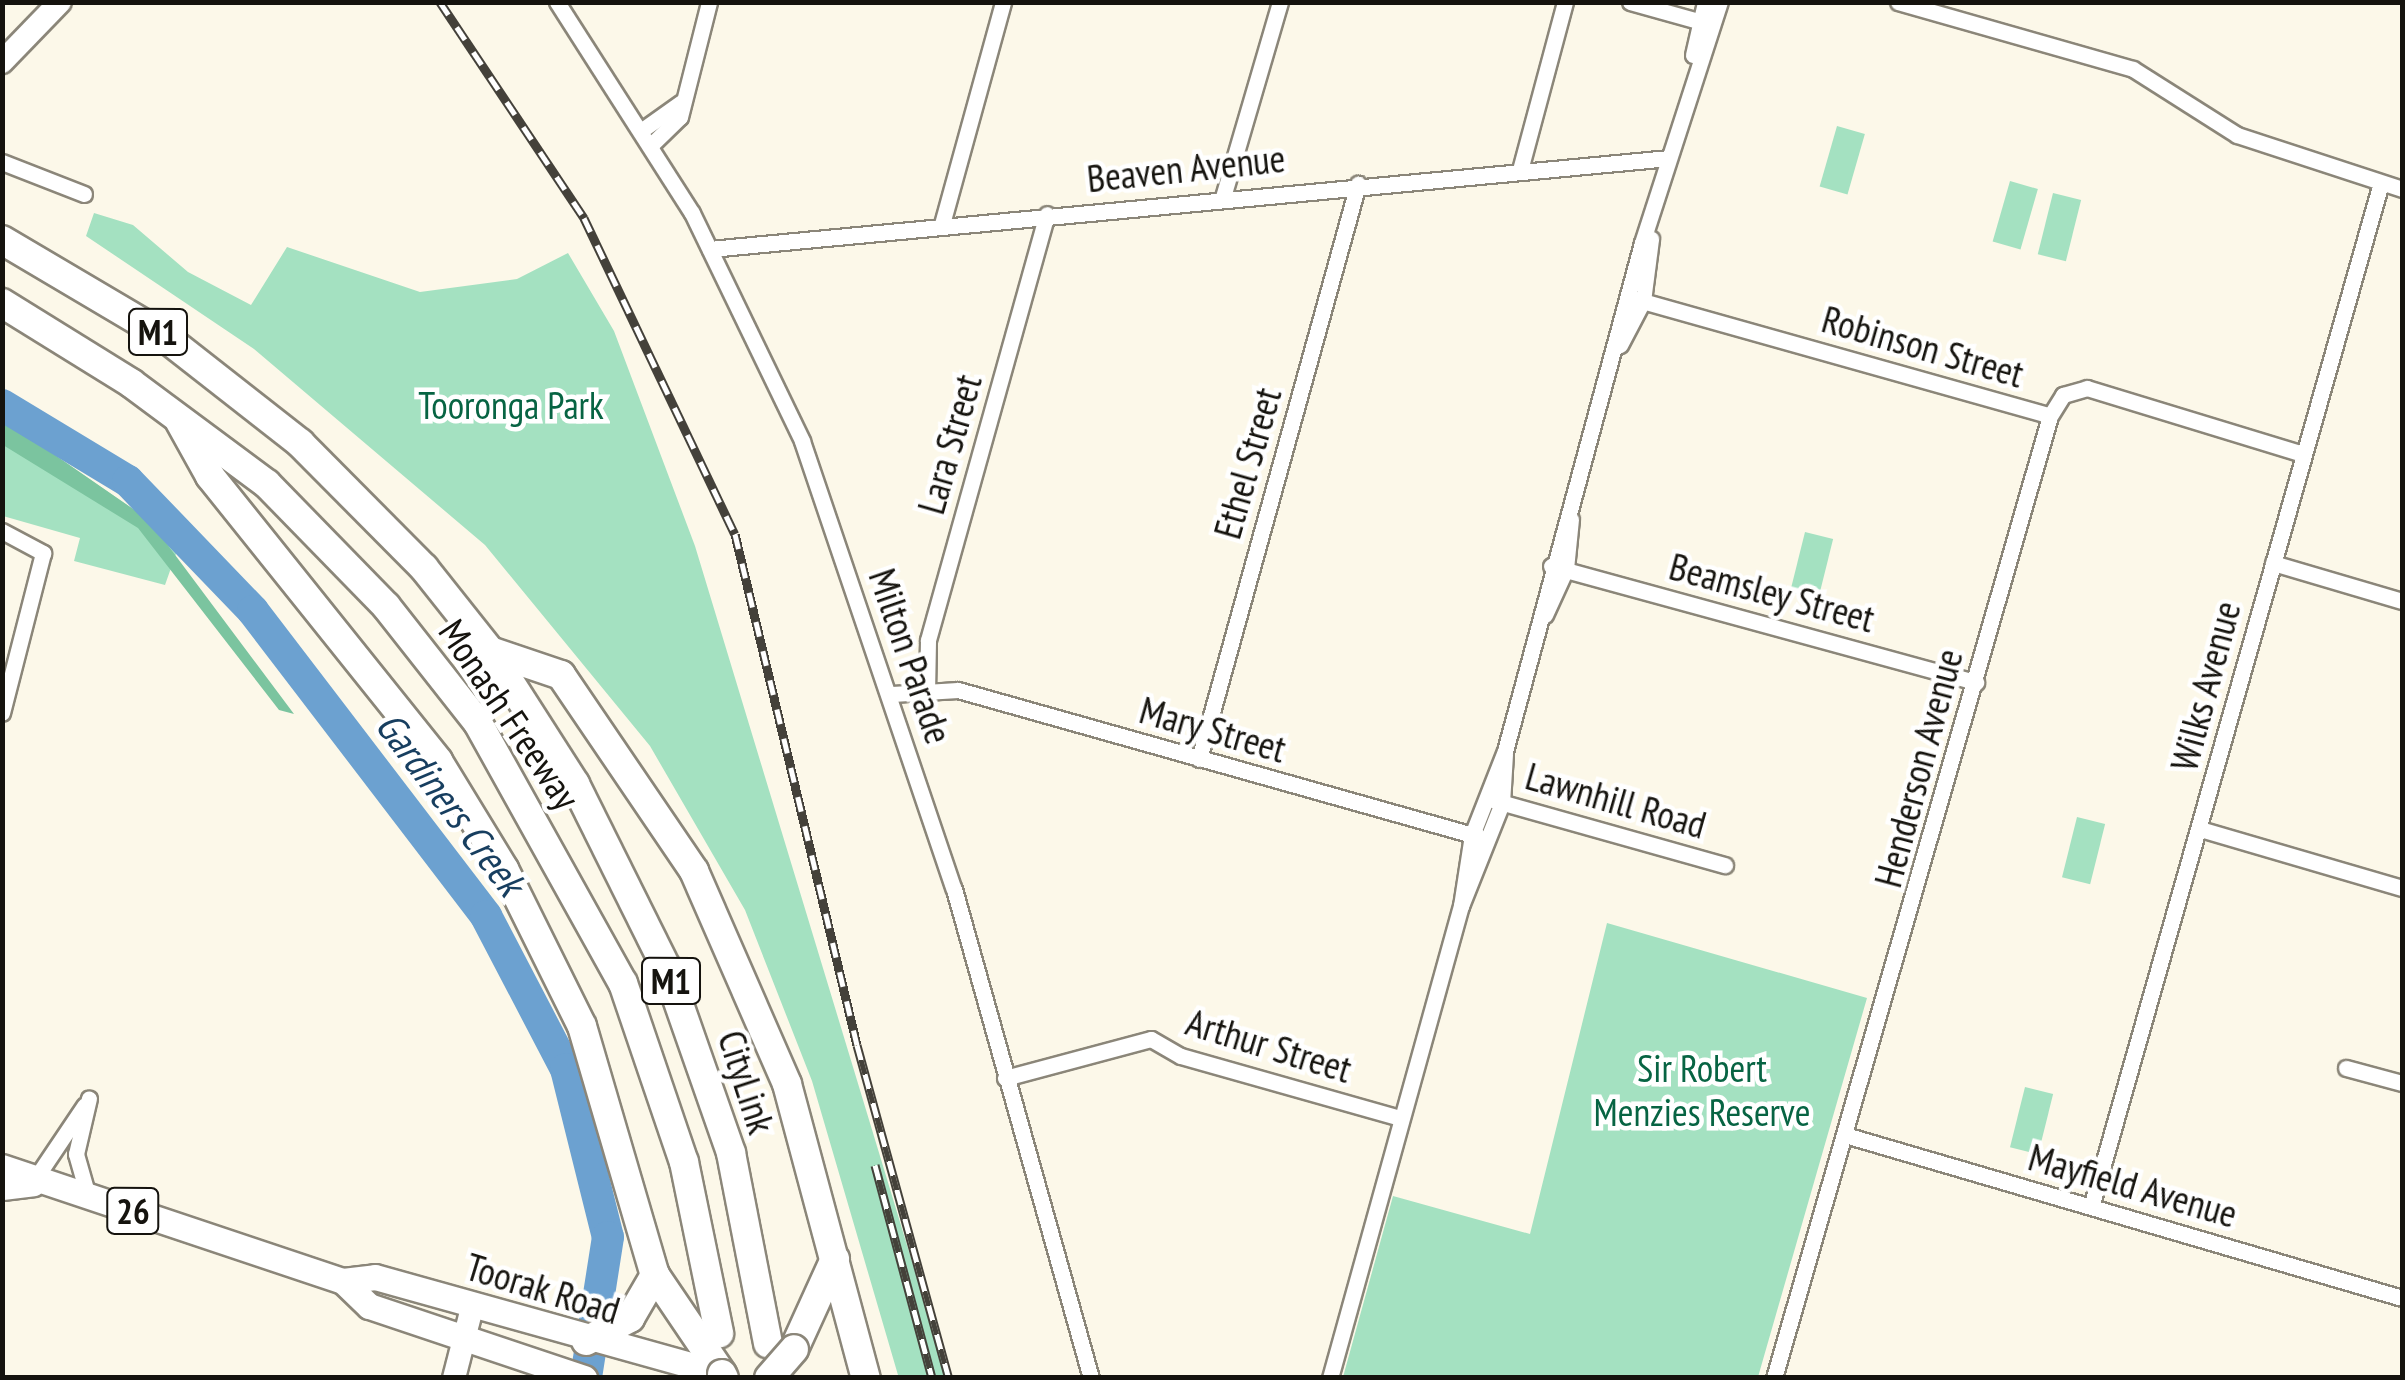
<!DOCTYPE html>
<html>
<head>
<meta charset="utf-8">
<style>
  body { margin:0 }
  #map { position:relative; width:2405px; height:1380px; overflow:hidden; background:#fcf8e9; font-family:"PT Sans Narrow",sans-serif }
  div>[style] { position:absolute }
  .green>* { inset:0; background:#a4e1c1; transform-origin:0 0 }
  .forest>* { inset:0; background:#7bc49f }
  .river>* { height:32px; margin:-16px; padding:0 16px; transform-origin:16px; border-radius:16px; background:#6ca1d0 }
  .roads { filter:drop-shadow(2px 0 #8b8679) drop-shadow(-2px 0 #8b8679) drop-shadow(0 2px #8b8679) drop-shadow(0 -2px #8b8679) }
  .minor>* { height:15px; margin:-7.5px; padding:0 7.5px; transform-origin:7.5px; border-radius:7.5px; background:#fff }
  .secondary>* { height:22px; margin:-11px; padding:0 11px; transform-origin:11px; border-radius:11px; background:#fff }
  .trunk>* { height:25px; margin:-12.5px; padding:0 12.5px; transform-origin:12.5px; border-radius:12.5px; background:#fff }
  .motorway>* { height:28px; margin:-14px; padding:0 14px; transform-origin:14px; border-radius:14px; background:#fff }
  .rail>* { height:9px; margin-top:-4.5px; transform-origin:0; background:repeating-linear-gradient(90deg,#fff 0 15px,#44413a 0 30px); box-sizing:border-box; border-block:2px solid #44413a }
  .bridges { filter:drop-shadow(2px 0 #8b8679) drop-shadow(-2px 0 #8b8679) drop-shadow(0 2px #8b8679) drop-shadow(0 -2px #8b8679) }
  .motorway-bridge>* { height:28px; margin:-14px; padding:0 14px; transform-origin:14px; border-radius:14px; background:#fff }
  span { translate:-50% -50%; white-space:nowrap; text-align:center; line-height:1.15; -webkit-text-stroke:9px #fff; paint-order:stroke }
  .shield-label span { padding:2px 8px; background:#fff; border:2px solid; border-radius:8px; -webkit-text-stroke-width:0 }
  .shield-label { font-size:35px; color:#15130e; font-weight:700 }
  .street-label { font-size:38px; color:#15130e }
  .park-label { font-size:38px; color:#076443 }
  .water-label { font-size:40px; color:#173e5f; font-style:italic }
  .frame { position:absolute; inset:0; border:5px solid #15130e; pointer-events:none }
</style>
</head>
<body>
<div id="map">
  <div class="green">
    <i style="left:1837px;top:126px;width:29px;height:63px;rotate:16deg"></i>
    <i style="left:2010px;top:181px;width:29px;height:63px;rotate:16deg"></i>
    <i style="left:2053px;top:193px;width:29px;height:63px;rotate:14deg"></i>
    <i style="clip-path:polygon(94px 213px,133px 225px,188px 272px,251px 305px,287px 247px,420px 292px,517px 279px,568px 253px,614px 331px,695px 546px,947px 1377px,898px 1375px,812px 1081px,745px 910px,650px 746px,485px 545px,254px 349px,86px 236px)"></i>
    <i style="clip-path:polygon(2px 419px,149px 520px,177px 551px,165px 585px,74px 561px,80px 538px,3px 516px)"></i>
    <i style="left:1805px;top:532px;width:29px;height:62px;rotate:14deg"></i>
    <i style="left:2077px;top:817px;width:29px;height:62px;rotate:14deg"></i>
    <i style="clip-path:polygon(1607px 923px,1867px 998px,1758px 1377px,1343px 1377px,1393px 1196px,1530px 1234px)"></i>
    <i style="left:2025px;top:1087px;width:29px;height:62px;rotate:14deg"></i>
  </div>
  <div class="forest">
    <i style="clip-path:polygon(3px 419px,149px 520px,294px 714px,279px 710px,138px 528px,3px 445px)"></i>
  </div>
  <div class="river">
    <i style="left:2px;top:405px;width:147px;rotate:31.1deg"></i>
    <i style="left:128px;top:481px;width:180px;rotate:46.1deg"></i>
    <i style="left:253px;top:611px;width:384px;rotate:52.6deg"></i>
    <i style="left:486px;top:916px;width:173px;rotate:62.4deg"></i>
    <i style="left:566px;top:1069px;width:173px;rotate:76deg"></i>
    <i style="left:608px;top:1237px;width:143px;rotate:98.9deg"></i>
  </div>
  <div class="roads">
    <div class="minor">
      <i style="left:557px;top:2px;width:250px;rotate:57.4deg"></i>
      <i style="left:692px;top:213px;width:253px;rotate:64.2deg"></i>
      <i style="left:802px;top:441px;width:473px;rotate:71.3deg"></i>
      <i style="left:954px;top:889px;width:508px;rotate:74.35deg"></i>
      <i style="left:1630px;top:2px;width:82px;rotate:15.6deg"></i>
      <i style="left:1898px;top:2px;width:244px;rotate:15.9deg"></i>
      <i style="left:2133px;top:69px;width:123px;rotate:32.4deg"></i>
      <i style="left:2237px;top:135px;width:174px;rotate:18.1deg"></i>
      <i style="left:1693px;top:55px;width:54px;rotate:-77.2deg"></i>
      <i style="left:642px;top:130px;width:47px;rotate:-35.4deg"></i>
      <i style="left:651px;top:145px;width:40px;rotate:-44deg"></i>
      <i style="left:680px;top:117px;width:119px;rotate:-75.8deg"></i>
      <i style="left:2px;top:162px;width:88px;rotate:21.3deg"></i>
      <i style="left:1520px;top:170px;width:174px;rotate:-75deg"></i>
      <i style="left:1223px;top:197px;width:203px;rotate:-73.7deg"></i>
      <i style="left:942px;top:224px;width:230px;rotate:-74.6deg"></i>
      <i style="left:710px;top:249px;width:963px;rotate:-5.42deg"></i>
      <i style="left:1628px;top:297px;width:438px;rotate:15.7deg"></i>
      <i style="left:2050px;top:416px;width:25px;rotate:-58deg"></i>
      <i style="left:2063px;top:395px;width:25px;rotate:-16deg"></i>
      <i style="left:2087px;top:388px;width:226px;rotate:17deg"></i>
      <i style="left:1620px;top:345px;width:50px;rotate:-62.4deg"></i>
      <i style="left:1643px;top:301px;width:63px;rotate:-82.6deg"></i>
      <i style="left:2px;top:531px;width:47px;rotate:28.2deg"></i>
      <i style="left:43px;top:553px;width:165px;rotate:104.4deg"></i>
      <i style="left:2273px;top:563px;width:134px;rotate:16.4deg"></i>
      <i style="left:1551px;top:566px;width:441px;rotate:15.3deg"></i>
      <i style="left:1545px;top:615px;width:51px;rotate:-65.5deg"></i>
      <i style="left:1566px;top:569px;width:50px;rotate:-84.3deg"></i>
      <i style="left:927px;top:693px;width:53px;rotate:-88.9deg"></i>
      <i style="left:928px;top:640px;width:442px;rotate:-74.4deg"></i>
      <i style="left:892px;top:694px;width:66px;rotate:-3.5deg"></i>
      <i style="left:958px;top:690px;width:542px;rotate:15.73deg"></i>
      <i style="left:1199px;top:759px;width:597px;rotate:-74.54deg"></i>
      <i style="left:1493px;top:800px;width:241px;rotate:15.7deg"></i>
      <i style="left:2200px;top:829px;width:210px;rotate:16.3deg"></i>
      <i style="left:1461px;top:906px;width:72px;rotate:-81.2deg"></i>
      <i style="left:1472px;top:835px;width:90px;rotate:-68.6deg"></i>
      <i style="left:1505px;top:751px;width:526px;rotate:-74.91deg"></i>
      <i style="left:1642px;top:243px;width:253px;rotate:-72.1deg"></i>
      <i style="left:2346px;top:1068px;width:58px;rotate:15deg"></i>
      <i style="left:1005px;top:1078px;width:151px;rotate:-15deg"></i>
      <i style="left:1151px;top:1039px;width:34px;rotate:30deg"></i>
      <i style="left:1181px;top:1056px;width:228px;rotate:15.8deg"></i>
      <i style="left:1845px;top:1135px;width:580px;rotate:16.31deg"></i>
      <i style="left:33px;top:1182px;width:92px;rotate:-56.1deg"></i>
      <i style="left:88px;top:1196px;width:44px;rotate:-105.9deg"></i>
      <i style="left:76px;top:1154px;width:57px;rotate:-76.9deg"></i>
      <i style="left:2091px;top:1207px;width:1064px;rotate:-74.19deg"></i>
      <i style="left:1330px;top:1378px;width:490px;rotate:-74.5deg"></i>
      <i style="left:1461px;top:906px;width:111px;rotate:-68.3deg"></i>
      <i style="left:1502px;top:803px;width:49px;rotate:-86.5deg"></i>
      <i style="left:1774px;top:1378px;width:1001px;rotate:-73.99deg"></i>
    </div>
    <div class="secondary">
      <i style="left:2px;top:62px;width:83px;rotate:-46deg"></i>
      <i style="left:454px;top:1378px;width:76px;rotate:-75.6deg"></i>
    </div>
    <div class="trunk">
      <i style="left:2px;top:1167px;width:360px;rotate:18.5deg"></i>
      <i style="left:343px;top:1281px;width:36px;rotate:44deg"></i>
      <i style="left:369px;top:1306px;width:227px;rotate:18.5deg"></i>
      <i style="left:2px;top:1187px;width:31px;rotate:-7deg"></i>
      <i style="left:343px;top:1281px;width:32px;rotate:-7deg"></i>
      <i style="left:375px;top:1277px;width:360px;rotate:15.6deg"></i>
    </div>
    <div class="motorway">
      <i style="left:2px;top:240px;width:185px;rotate:30.6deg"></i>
      <i style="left:161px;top:334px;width:177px;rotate:38.1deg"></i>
      <i style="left:300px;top:443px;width:176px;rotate:45.2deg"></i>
      <i style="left:424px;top:568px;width:106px;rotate:51.5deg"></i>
      <i style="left:490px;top:651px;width:158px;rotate:57.4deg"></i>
      <i style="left:575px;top:784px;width:204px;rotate:63.6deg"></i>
      <i style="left:666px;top:967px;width:197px;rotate:70.7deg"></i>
      <i style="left:731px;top:1153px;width:194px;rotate:79deg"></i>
      <i style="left:2px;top:303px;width:152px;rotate:31.8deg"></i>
      <i style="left:131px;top:383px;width:169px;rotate:36.6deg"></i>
      <i style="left:267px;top:484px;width:170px;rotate:45.7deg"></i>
      <i style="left:386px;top:606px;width:149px;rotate:51.8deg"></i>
      <i style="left:478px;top:723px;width:298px;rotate:60.9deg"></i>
      <i style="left:623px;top:983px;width:189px;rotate:71.2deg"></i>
      <i style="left:684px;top:1162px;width:175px;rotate:78.4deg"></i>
      <i style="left:180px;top:422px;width:62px;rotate:60.9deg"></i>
      <i style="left:210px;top:476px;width:365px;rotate:51.3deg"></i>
      <i style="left:438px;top:761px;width:127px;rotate:58.6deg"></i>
      <i style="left:504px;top:869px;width:175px;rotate:63.6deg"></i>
      <i style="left:582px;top:1026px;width:259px;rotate:73.7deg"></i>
      <i style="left:655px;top:1275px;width:120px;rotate:55.9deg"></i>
      <i style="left:490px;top:651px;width:75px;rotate:18.7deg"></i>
      <i style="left:561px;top:675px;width:237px;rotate:55.8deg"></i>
      <i style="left:694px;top:871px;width:232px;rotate:66.4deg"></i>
      <i style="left:787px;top:1084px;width:304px;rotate:75deg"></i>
      <i style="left:586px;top:1341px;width:50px;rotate:-27.6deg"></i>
      <i style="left:630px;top:1318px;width:50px;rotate:-59.8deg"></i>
      <i style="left:794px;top:1349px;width:99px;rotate:-65.5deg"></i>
    </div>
  </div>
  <div class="rail">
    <i style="left:440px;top:2px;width:260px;rotate:56.3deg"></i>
    <i style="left:584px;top:218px;width:350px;rotate:64.5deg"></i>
    <i style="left:735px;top:534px;width:525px;rotate:76.57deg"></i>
    <i style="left:857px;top:1045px;width:345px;rotate:74.6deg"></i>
    <i style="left:875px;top:1165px;width:220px;rotate:75deg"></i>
  </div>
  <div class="bridges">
    <div class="motorway-bridge">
      <i style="left:722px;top:1374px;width:4px;rotate:63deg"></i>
      <i style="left:769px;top:1378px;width:38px;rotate:-49deg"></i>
    </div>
  </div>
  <div class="shield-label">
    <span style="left:158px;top:332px">M1</span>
    <span style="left:671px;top:981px">M1</span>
    <span style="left:133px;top:1211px">26</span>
  </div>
  <div class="street-label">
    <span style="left:1186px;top:168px;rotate:-6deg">Beaven Avenue</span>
    <span style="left:1923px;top:346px;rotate:16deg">Robinson Street</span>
    <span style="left:949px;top:444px;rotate:-74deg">Lara Street</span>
    <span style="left:1247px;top:463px;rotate:-74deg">Ethel Street</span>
    <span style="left:1772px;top:592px;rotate:15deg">Beamsley Street</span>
    <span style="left:911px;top:656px;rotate:71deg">Milton Parade</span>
    <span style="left:2205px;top:686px;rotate:-75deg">Wilks Avenue</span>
    <span style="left:510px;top:714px;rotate:56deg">Monash Freeway</span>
    <span style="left:1213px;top:729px;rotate:16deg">Mary Street</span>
    <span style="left:1918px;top:768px;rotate:-75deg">Henderson Avenue</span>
    <span style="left:1616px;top:800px;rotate:16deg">Lawnhill Road</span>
    <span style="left:1269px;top:1045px;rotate:17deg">Arthur Street</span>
    <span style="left:747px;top:1082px;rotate:72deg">CityLink</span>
    <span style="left:2133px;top:1185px;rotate:16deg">Mayfield Avenue</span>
    <span style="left:543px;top:1288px;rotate:17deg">Toorak Road</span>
  </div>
  <div class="park-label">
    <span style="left:511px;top:405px">Tooronga Park</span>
    <span style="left:1702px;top:1090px">Sir Robert<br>Menzies Reserve</span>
  </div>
  <div class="water-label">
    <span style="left:451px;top:803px;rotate:53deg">Gardiners Creek</span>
  </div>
  <div class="frame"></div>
</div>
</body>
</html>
